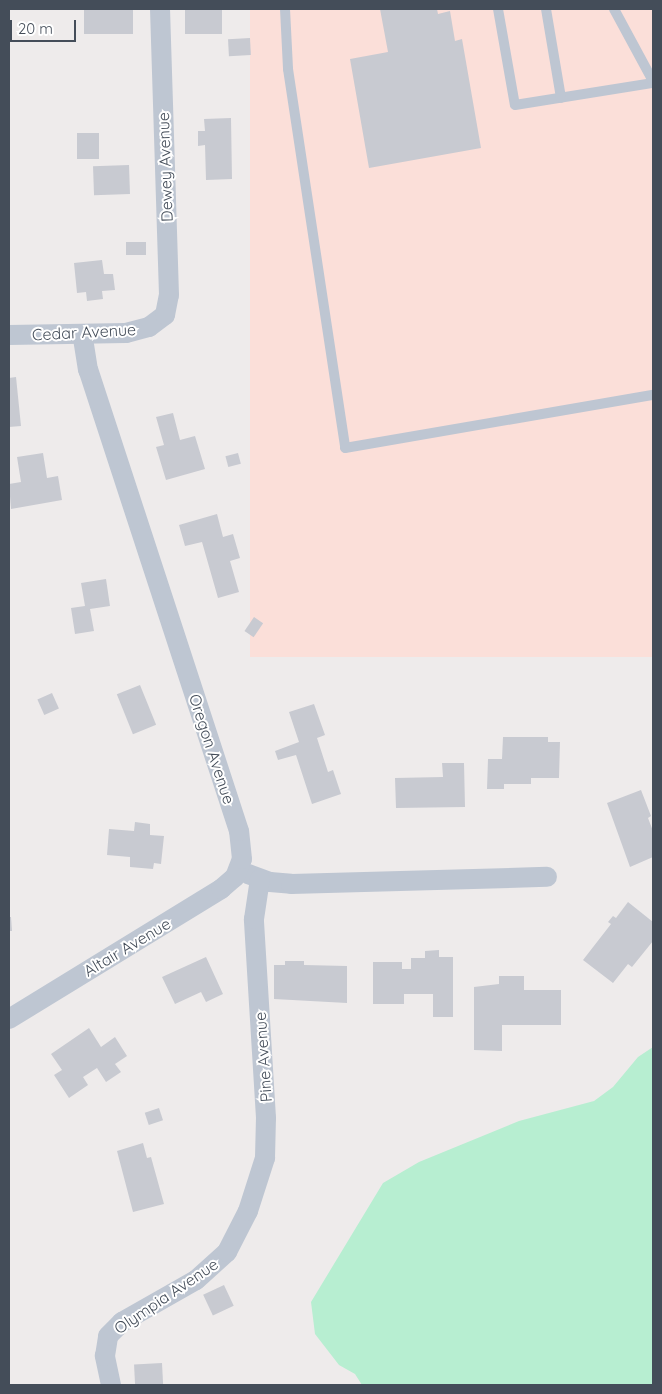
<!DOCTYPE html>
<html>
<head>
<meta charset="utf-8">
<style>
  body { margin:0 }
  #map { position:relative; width:662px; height:1394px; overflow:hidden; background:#eeebeb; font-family:Quicksand,sans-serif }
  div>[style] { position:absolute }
  .medical>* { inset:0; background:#fbdfd9; transform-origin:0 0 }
  .green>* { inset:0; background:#b7eed1 }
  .building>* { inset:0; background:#c8cad1; transform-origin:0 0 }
  .lane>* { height:10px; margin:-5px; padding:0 5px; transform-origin:5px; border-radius:5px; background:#bec6d2 }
  .street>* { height:20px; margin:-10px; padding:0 10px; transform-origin:10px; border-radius:10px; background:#bec6d2 }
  span { translate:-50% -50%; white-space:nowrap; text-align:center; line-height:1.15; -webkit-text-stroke:4px #fff; paint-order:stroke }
  .street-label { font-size:16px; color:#444d59 }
  .frame { position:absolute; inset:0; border:10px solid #444d59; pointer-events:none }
  .scale { position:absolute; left:10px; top:20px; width:66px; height:22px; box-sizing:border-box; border:2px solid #444d59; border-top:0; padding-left:6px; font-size:15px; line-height:18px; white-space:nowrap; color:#444d59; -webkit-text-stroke:4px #fff; paint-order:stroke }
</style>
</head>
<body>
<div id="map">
  <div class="medical">
    <i style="left:250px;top:9px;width:403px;height:648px"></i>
  </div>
  <div class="green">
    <i style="clip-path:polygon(653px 1047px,653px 1385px,362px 1385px,355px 1374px,339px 1365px,315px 1334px,311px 1302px,383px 1183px,419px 1162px,519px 1121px,594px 1101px,613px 1087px,638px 1057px)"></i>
  </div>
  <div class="building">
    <i style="left:84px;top:9px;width:49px;height:25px"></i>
    <i style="left:185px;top:9px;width:37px;height:25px"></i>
    <i style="clip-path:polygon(380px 9px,437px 9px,438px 14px,450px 11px,455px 41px,462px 39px,481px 148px,369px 168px,350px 59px,388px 52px)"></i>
    <i style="left:250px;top:38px;width:17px;height:22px;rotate:87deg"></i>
    <i style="clip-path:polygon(231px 118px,232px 179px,206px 180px,205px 145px,198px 146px,198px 131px,205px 131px,204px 119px)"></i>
    <i style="left:77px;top:133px;width:22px;height:26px"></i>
    <i style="left:129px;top:165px;width:29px;height:36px;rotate:88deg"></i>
    <i style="left:126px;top:242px;width:20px;height:13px"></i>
    <i style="clip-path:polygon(102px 260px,104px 274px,113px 274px,115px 290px,102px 291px,103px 299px,87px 301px,86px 292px,77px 293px,74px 263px)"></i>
    <i style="clip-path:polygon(16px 377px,21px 426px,9px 427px,9px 378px)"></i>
    <i style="clip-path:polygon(173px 413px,180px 440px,195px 436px,205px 469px,166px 480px,156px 447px,164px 445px,156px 417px)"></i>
    <i style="clip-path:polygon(43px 453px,47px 478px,58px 476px,62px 500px,11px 509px,9px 484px,21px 482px,17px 457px)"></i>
    <i style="left:238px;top:453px;width:11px;height:13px;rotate:75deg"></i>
    <i style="clip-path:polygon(217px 514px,223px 537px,233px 534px,240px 558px,230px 561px,239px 592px,218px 598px,202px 542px,185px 546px,179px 525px)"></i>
    <i style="clip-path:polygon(106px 579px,110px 606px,90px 609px,94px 631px,75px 634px,71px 608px,85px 606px,81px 583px)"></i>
    <i style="left:254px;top:617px;width:11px;height:17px;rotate:34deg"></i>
    <i style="left:140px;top:685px;width:43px;height:25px;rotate:68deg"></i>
    <i style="left:52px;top:693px;width:17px;height:16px;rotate:66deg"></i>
    <i style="clip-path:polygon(314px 704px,325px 735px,317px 738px,328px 772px,333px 770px,341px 794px,312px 804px,296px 755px,278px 760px,275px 751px,299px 742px,289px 712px)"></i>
    <i style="clip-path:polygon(503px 737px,548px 737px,548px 742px,560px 742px,559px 778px,531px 778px,531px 784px,504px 784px,504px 789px,487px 789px,488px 759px,502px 759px)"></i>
    <i style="clip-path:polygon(442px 763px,464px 763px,465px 807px,396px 808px,395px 778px,443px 777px)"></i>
    <i style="clip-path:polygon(641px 790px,651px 816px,648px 818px,653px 831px,653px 857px,630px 867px,607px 803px)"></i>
    <i style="clip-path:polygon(135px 822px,150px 824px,150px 835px,164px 836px,161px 864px,154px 863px,153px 869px,130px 867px,130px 857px,107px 855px,109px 829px,134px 831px)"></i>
    <i style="clip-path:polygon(628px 902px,653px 922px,653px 941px,632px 967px,628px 964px,613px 983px,583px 960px,611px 924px,608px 922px,613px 916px,616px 918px)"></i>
    <i style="clip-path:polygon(9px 917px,11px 917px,12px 931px,9px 931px)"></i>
    <i style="clip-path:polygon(439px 950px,439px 957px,453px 957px,453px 1017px,433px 1017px,433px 994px,404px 994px,404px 1004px,373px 1004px,373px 962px,402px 962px,402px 969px,411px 969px,411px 958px,425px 958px,425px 951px)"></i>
    <i style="clip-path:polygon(206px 957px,223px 994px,206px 1002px,201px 992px,175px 1004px,162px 977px)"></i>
    <i style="clip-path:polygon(285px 961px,304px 961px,304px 965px,347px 966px,347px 1003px,274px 999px,274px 965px,285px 965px)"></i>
    <i style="clip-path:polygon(499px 976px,524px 976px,524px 990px,561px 990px,561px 1025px,502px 1025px,502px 1051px,474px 1050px,474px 987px,499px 984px)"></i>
    <i style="clip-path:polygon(89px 1028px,101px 1047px,115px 1037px,127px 1056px,115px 1064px,121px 1072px,106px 1082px,97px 1068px,83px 1077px,88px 1085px,69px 1098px,54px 1075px,62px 1070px,51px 1054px)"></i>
    <i style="left:159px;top:1108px;width:13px;height:15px;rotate:72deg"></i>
    <i style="clip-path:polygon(143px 1143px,147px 1158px,151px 1157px,164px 1204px,133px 1212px,117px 1151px)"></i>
    <i style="left:224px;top:1285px;width:23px;height:23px;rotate:65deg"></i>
    <i style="left:162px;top:1363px;width:22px;height:28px;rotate:87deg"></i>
  </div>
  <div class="lane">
    <i style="left:285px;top:9px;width:60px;rotate:87.1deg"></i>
    <i style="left:288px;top:69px;width:383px;rotate:81.4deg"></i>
    <i style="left:345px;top:448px;width:313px;rotate:-9.8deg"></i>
    <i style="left:498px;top:9px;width:97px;rotate:80deg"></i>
    <i style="left:515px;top:105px;width:140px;rotate:-9.1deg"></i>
    <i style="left:546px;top:9px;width:90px;rotate:80.4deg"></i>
    <i style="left:614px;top:9px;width:82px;rotate:61.6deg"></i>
  </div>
  <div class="street">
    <i style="left:9px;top:335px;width:117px;rotate:-1deg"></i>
    <i style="left:126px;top:333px;width:24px;rotate:-15deg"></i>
    <i style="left:149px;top:327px;width:20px;rotate:-37deg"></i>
    <i style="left:165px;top:315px;width:20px;rotate:-79deg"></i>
    <i style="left:169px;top:295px;width:286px;rotate:-91.8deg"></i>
    <i style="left:248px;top:874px;width:23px;rotate:20deg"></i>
    <i style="left:270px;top:882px;width:21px;rotate:5deg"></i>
    <i style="left:291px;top:884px;width:256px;rotate:-1.6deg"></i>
    <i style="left:9px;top:1019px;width:249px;rotate:-31.5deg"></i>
    <i style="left:221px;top:889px;width:18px;rotate:-41deg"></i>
    <i style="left:235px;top:877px;width:19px;rotate:-69deg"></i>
    <i style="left:242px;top:859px;width:28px;rotate:-96deg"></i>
    <i style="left:239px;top:831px;width:485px;rotate:-108.1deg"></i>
    <i style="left:88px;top:370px;width:36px;rotate:-99deg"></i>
    <i style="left:111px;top:1385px;width:30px;rotate:-102deg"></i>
    <i style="left:105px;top:1356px;width:20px;rotate:-81deg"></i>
    <i style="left:108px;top:1336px;width:20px;rotate:-45deg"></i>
    <i style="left:122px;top:1322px;width:85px;rotate:-29.6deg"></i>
    <i style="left:196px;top:1280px;width:42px;rotate:-42.1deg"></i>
    <i style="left:227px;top:1252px;width:46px;rotate:-62.9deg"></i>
    <i style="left:248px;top:1211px;width:56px;rotate:-72.2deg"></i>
    <i style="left:265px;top:1158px;width:40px;rotate:-88.6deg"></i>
    <i style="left:266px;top:1118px;width:199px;rotate:-93.5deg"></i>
    <i style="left:254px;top:919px;width:40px;rotate:-81.5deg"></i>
  </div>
  <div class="street-label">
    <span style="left:165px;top:167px;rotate:-92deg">Dewey Avenue</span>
    <span style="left:84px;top:332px;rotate:-3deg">Cedar Avenue</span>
    <span style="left:212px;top:749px;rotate:72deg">Oregon Avenue</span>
    <span style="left:127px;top:947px;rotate:-31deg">Altair Avenue</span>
    <span style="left:263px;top:1057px;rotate:-94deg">Pine Avenue</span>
    <span style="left:166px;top:1296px;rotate:-34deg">Olympia Avenue</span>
  </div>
  <div class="frame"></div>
  <div class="scale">20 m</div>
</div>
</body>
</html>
